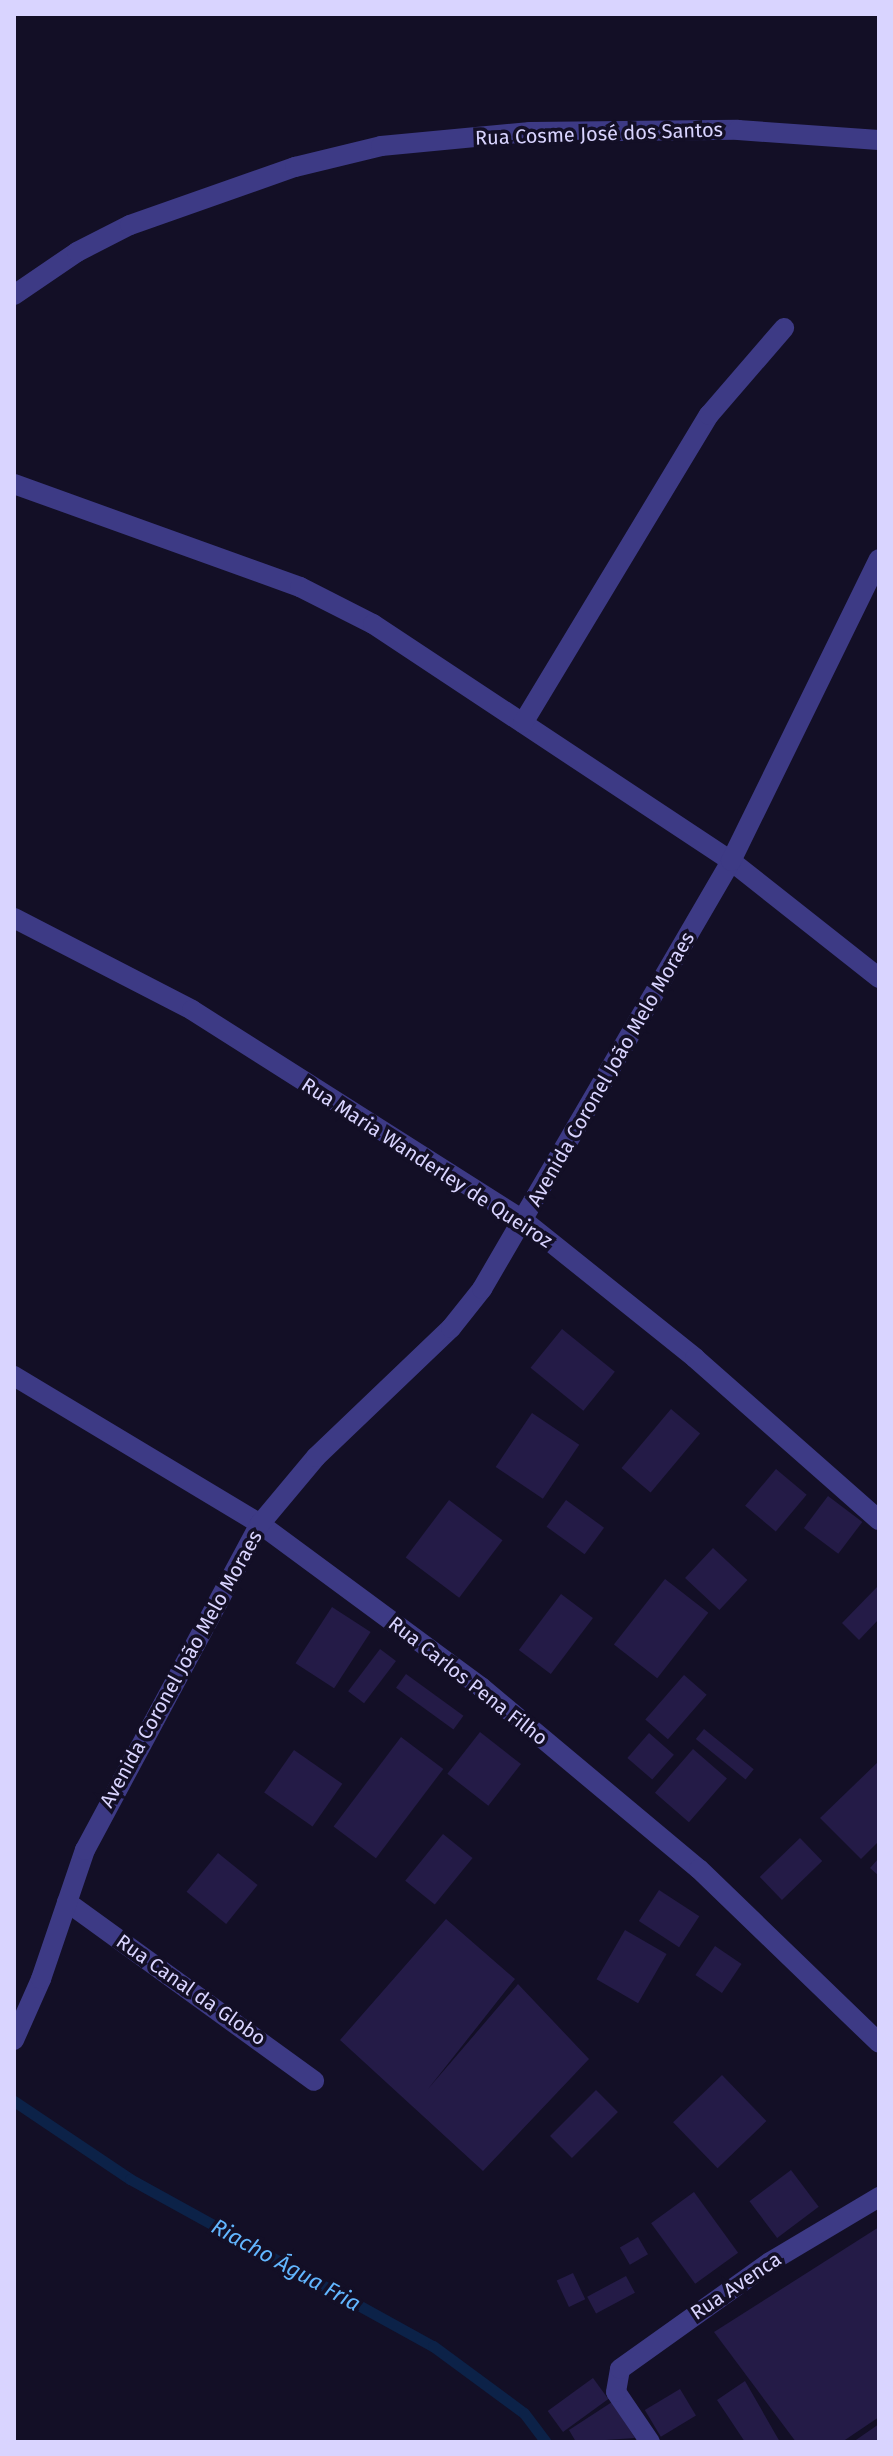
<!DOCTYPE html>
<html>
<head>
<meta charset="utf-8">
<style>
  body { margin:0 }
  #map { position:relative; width:893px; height:2456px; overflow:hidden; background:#130f26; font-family:"Fira Sans",sans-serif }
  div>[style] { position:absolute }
  .stream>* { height:11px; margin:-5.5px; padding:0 5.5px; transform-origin:5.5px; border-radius:5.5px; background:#0c2248 }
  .building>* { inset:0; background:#241b47; transform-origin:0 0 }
  .minor>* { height:20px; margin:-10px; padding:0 10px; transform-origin:10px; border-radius:10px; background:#3d3a85 }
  span { translate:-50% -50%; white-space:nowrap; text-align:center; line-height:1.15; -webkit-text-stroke:7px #130f26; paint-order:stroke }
  .street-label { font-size:20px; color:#d9d4ff }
  .water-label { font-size:22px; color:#62b6ff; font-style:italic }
  .frame { position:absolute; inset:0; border:16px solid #d9d4ff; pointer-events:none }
</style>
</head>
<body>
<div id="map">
  <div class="stream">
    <i style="left:14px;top:2101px;width:140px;rotate:33.9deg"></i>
    <i style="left:130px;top:2179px;width:346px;rotate:28.9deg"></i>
    <i style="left:433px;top:2346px;width:113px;rotate:36.4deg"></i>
    <i style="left:524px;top:2413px;width:36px;rotate:53deg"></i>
  </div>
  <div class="building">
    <i style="left:562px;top:1329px;width:68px;height:50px;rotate:39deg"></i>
    <i style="left:671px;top:1409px;width:38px;height:77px;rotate:40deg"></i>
    <i style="left:532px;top:1413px;width:57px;height:65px;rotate:34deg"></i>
    <i style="left:776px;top:1469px;width:40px;height:48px;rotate:40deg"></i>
    <i style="left:828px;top:1496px;width:43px;height:40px;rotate:37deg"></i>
    <i style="left:449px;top:1500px;width:67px;height:72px;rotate:37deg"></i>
    <i style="left:566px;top:1500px;width:47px;height:33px;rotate:36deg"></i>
    <i style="left:713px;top:1548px;width:47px;height:41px;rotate:43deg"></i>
    <i style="left:665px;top:1579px;width:55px;height:83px;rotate:38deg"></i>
    <i style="clip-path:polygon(879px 1585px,879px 1619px,859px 1640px,842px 1623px)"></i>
    <i style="left:561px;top:1594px;width:40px;height:70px;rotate:37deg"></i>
    <i style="left:332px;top:1607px;width:46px;height:67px;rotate:33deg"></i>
    <i style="left:380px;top:1649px;width:20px;height:53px;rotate:37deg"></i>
    <i style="left:406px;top:1674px;width:71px;height:17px;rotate:36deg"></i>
    <i style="left:684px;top:1675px;width:30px;height:59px;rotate:41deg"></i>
    <i style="left:704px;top:1729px;width:64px;height:13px;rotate:39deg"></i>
    <i style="left:480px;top:1732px;width:52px;height:53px;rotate:38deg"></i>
    <i style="left:649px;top:1733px;width:33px;height:33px;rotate:41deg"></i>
    <i style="left:401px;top:1737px;width:53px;height:112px;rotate:37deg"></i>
    <i style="left:693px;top:1749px;width:45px;height:58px;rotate:41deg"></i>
    <i style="left:294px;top:1750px;width:59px;height:52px;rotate:35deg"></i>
    <i style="clip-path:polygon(879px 1761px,879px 1841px,861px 1859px,820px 1818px)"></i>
    <i style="left:443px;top:1834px;width:38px;height:60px;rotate:39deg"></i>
    <i style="left:800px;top:1838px;width:32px;height:56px;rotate:46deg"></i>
    <i style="left:218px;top:1853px;width:51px;height:50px;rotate:39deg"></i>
    <i style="clip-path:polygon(879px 1858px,879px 1876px,870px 1868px)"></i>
    <i style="left:659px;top:1890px;width:48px;height:37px;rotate:33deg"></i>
    <i style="clip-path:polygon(446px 1919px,515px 1979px,428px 2089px,518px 1984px,589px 2059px,483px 2171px,340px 2040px)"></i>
    <i style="left:625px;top:1930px;width:48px;height:57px;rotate:30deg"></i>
    <i style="left:715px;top:1946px;width:32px;height:35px;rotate:34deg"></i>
    <i style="left:722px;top:2075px;width:64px;height:68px;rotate:46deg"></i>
    <i style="left:596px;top:2090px;width:31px;height:65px;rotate:45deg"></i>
    <i style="left:791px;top:2170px;width:46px;height:52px;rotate:53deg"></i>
    <i style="left:694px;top:2192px;width:75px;height:53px;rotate:54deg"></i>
    <i style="clip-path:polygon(879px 2227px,879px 2417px,842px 2442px,796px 2442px,714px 2332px)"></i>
    <i style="left:638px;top:2237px;width:20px;height:21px;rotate:60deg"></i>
    <i style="left:573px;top:2273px;width:29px;height:18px;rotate:65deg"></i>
    <i style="left:626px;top:2276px;width:19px;height:44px;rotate:62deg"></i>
    <i style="left:593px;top:2378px;width:26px;height:56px;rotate:54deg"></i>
    <i style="clip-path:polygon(745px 2381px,780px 2442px,745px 2442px,717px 2400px)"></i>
    <i style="left:680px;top:2389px;width:31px;height:41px;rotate:59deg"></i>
    <i style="clip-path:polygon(612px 2402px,635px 2438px,576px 2442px,569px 2430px)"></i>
    <i style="clip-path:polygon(879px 2424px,879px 2442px,853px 2442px)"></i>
  </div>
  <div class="minor">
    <i style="left:14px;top:295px;width:76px;rotate:-34.3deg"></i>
    <i style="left:77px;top:252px;width:59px;rotate:-27deg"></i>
    <i style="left:130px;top:225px;width:175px;rotate:-19.4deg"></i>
    <i style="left:295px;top:167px;width:89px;rotate:-13.7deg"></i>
    <i style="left:381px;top:146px;width:150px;rotate:-5.4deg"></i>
    <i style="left:530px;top:132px;width:208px;rotate:-0.6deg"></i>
    <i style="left:738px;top:130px;width:141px;rotate:4.1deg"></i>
    <i style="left:14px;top:484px;width:304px;rotate:19.8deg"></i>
    <i style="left:300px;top:587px;width:82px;rotate:26.9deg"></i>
    <i style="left:373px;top:624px;width:429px;rotate:33.5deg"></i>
    <i style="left:731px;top:861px;width:189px;rotate:38.3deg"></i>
    <i style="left:523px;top:723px;width:360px;rotate:-58.9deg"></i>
    <i style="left:709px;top:415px;width:115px;rotate:-49.2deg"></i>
    <i style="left:14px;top:918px;width:200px;rotate:27.3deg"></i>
    <i style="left:192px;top:1010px;width:392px;rotate:32.4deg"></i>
    <i style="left:523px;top:1220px;width:221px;rotate:38.7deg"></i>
    <i style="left:695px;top:1358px;width:245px;rotate:41.4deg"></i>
    <i style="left:14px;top:1376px;width:287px;rotate:31deg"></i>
    <i style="left:260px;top:1524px;width:275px;rotate:36.4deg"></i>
    <i style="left:481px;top:1687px;width:284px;rotate:39.9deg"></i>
    <i style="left:699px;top:1869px;width:250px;rotate:44deg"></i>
    <i style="left:67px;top:1902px;width:305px;rotate:35.9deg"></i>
    <i style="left:14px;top:2040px;width:67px;rotate:-66.1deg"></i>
    <i style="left:41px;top:1979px;width:136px;rotate:-71.2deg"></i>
    <i style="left:85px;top:1850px;width:370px;rotate:-61.8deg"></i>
    <i style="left:260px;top:1524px;width:87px;rotate:-50.1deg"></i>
    <i style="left:316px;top:1457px;width:187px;rotate:-43.7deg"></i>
    <i style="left:451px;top:1328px;width:50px;rotate:-51.5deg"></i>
    <i style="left:482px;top:1289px;width:495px;rotate:-59.8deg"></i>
    <i style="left:731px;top:861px;width:336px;rotate:-63.9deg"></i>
    <i style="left:650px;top:2442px;width:60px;rotate:-124.2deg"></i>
    <i style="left:616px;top:2392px;width:23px;rotate:-80deg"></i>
    <i style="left:620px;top:2369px;width:184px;rotate:-35.5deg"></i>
    <i style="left:770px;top:2262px;width:127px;rotate:-30.8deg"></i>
  </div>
  <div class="street-label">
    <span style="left:599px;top:134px;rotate:-2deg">Rua Cosme José dos Santos</span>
    <span style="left:611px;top:1069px;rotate:-60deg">Avenida Coronel João Melo Moraes</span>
    <span style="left:427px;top:1163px;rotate:33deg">Rua Maria Wanderley de Queiroz</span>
    <span style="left:181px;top:1669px;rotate:-61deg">Avenida Coronel João Melo Moraes</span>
    <span style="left:468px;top:1681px;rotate:38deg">Rua Carlos Pena Filho</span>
    <span style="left:191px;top:1990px;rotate:35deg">Rua Canal da Globo</span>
    <span style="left:736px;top:2286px;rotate:-34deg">Rua Avenca</span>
  </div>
  <div class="water-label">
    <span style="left:286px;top:2265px;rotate:29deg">Riacho Água Fria</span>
  </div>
  <div class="frame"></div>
</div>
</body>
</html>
